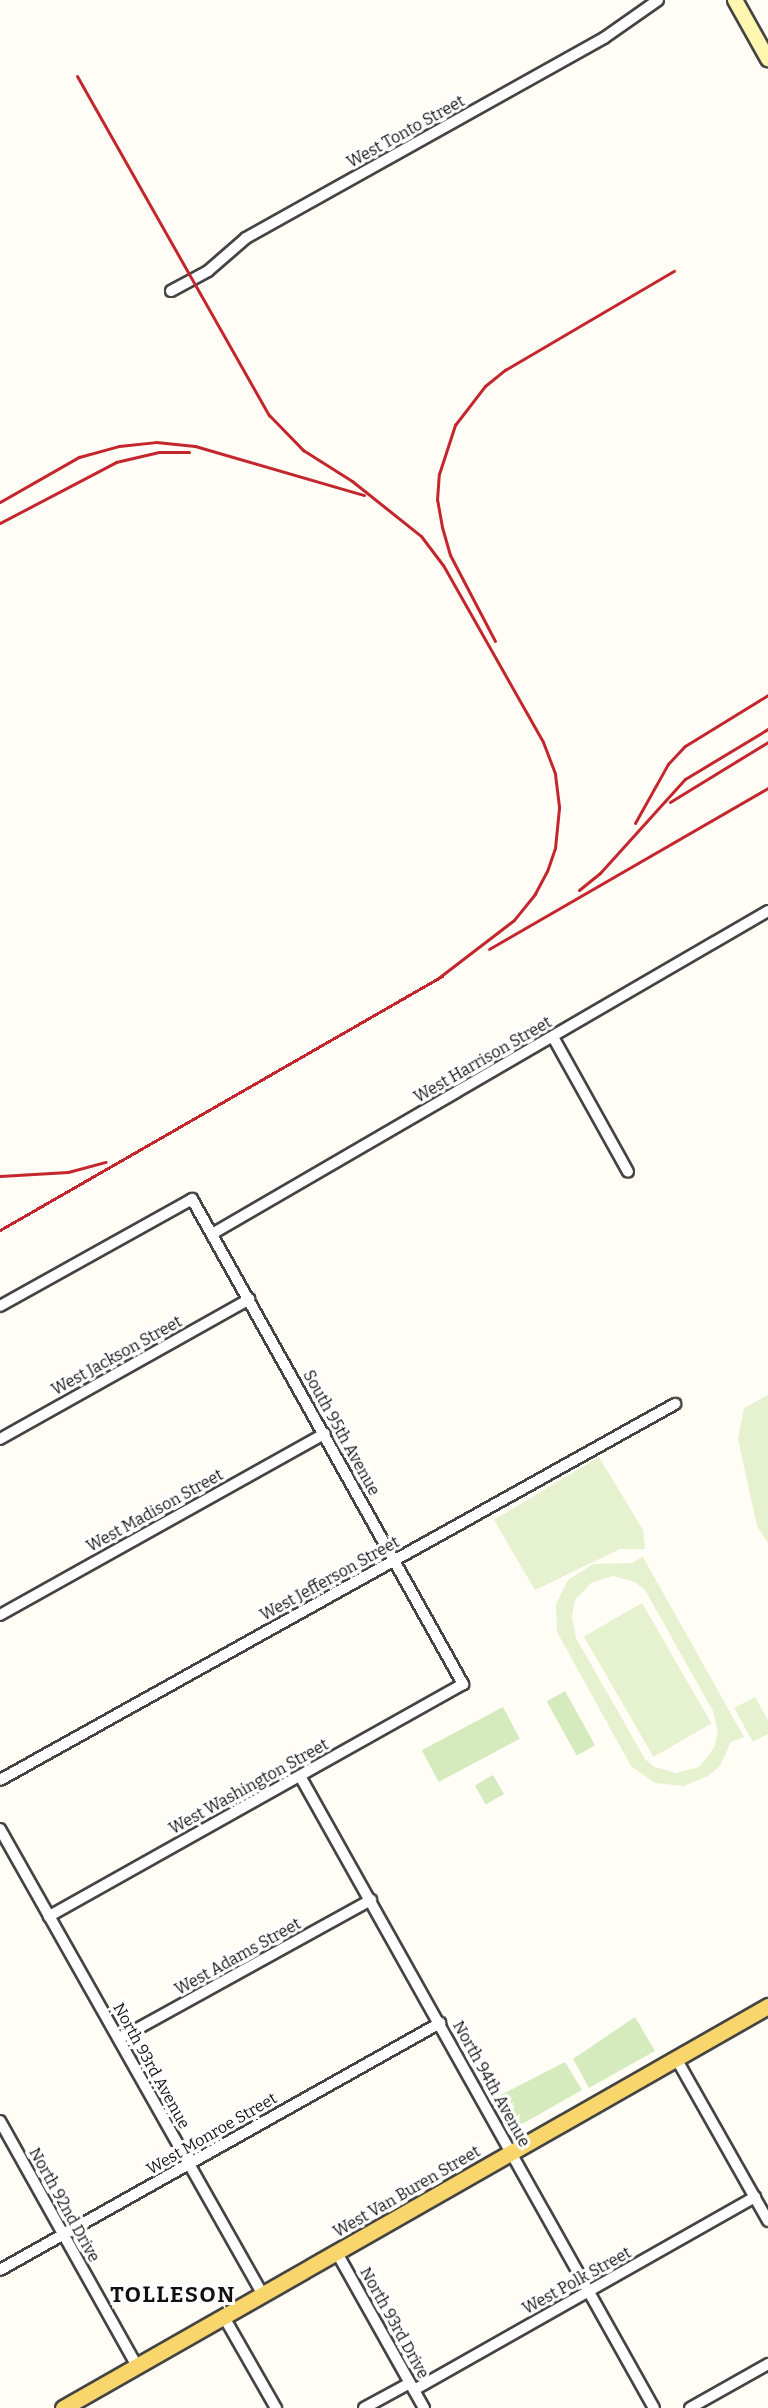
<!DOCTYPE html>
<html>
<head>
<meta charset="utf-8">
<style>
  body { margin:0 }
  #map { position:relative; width:768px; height:2408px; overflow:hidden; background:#fffdf5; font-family:Bitter,serif }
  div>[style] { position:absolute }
  .green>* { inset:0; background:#d5ebbd; transform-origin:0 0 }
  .pitch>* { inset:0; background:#e6f2cf; transform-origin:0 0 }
  .roads { filter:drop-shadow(2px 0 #444) drop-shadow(-2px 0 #444) drop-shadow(0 2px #444) drop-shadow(0 -2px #444) }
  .minor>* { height:10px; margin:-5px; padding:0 5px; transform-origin:5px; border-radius:5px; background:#fff }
  .secondary>* { height:14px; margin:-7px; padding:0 7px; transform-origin:7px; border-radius:7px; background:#fff6b0 }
  .primary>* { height:15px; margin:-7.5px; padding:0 7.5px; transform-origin:7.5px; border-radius:7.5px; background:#f9d66b }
  .rail>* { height:3px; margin:-1.5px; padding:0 1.5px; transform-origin:1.5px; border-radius:1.5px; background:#c4262e }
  span { translate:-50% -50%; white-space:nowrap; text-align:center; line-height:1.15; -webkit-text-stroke:6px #fff; paint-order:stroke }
  .street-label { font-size:16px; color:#111 }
  .district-label { font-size:22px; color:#111; font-weight:700; letter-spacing:1.5px }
</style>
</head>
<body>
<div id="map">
  <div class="green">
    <i style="left:565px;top:1691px;width:62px;height:21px;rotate:61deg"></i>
    <i style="left:503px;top:1707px;width:36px;height:92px;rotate:62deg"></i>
    <i style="left:493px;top:1775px;width:22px;height:21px;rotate:60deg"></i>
    <i style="clip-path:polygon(635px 2017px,655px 2051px,589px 2088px,573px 2059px)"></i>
    <i style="clip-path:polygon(565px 2062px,582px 2090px,517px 2127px,511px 2126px,495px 2098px)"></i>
  </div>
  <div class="pitch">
    <i style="clip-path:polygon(768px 1395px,768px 1543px,757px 1526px,738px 1439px,744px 1408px)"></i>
    <i style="clip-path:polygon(599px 1457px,643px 1530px,645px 1549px,620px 1549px,535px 1590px,494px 1520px)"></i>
    <i style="clip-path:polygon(evenodd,643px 1557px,744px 1737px,731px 1742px,720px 1766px,708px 1776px,684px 1786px,655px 1783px,631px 1766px,557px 1632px,556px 1604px,568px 1580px,593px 1564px,631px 1563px,643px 1557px,613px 1576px,635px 1582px,645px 1590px,713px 1711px,718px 1732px,714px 1748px,699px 1767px,676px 1773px,654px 1767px,645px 1759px,576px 1638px,572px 1617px,575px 1600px,591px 1583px,613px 1576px)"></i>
    <i style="left:642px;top:1603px;width:139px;height:67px;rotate:60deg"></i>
    <i style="clip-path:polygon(755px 1697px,768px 1720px,768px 1734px,753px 1742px,734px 1708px)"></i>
  </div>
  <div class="roads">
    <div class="minor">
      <i style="left:171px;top:291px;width:42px;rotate:-28.4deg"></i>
      <i style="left:208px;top:271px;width:50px;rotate:-41deg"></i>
      <i style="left:246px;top:238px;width:410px;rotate:-29.2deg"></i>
      <i style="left:604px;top:38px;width:66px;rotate:-35.1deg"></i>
      <i style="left:553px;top:1037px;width:154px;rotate:60.9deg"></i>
      <i style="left:212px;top:1234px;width:643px;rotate:-30.15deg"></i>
      <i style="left:0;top:1306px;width:220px;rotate:-29.1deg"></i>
      <i style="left:192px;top:1199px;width:556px;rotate:60.81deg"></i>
      <i style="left:463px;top:1684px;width:475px;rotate:150.7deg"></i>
      <i style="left:0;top:1439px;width:286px;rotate:-29.3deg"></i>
      <i style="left:0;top:1615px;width:372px;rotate:-29.2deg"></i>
      <i style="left:300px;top:1776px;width:724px;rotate:60.75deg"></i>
      <i style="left:0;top:1780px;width:773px;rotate:-29.12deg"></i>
      <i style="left:0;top:1829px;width:535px;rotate:60.56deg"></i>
      <i style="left:119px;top:2039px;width:288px;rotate:-28.9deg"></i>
      <i style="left:677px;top:2060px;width:185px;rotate:60.5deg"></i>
      <i style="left:0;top:2121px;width:281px;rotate:60.8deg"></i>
      <i style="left:337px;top:2253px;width:178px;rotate:60.7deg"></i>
      <i style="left:0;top:2270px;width:505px;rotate:-29.31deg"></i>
      <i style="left:224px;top:2317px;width:105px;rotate:60.3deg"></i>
      <i style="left:414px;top:2390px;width:392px;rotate:-29.5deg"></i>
      <i style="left:364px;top:2408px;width:52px;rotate:-28.5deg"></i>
      <i style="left:690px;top:2408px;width:90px;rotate:-29.4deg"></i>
    </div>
    <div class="secondary">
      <i style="left:735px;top:0;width:68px;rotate:60.8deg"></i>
    </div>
    <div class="primary">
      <i style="left:63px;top:2408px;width:812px;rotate:-29.69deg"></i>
    </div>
  </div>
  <div class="rail">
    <i style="left:77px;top:76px;width:390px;rotate:60.5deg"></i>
    <i style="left:269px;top:415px;width:49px;rotate:45.8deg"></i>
    <i style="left:303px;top:450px;width:58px;rotate:32.3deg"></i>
    <i style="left:352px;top:481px;width:88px;rotate:38.6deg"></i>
    <i style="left:421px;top:536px;width:36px;rotate:53deg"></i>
    <i style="left:443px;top:565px;width:203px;rotate:60.5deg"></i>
    <i style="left:543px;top:742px;width:34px;rotate:69deg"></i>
    <i style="left:555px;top:774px;width:34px;rotate:83deg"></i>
    <i style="left:559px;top:808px;width:40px;rotate:95.7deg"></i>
    <i style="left:555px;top:848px;width:24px;rotate:109deg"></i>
    <i style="left:547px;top:871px;width:26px;rotate:118deg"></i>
    <i style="left:535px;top:894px;width:33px;rotate:129deg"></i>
    <i style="left:514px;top:920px;width:97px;rotate:142.5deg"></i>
    <i style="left:0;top:502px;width:91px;rotate:-29.7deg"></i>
    <i style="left:79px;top:457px;width:41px;rotate:-15.4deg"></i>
    <i style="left:119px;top:446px;width:37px;rotate:-6deg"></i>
    <i style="left:156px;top:442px;width:39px;rotate:6deg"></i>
    <i style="left:195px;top:446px;width:176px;rotate:16.2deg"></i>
    <i style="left:0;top:523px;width:131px;rotate:-27.7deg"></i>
    <i style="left:116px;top:462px;width:44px;rotate:-13.1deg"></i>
    <i style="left:159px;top:452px;width:30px"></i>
    <i style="left:495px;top:641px;width:97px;rotate:-117.6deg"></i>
    <i style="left:450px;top:555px;width:29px;rotate:-106deg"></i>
    <i style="left:442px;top:527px;width:27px;rotate:-100deg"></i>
    <i style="left:437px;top:500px;width:26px;rotate:-86deg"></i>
    <i style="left:439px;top:474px;width:52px;rotate:-71.9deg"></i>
    <i style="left:455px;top:425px;width:49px;rotate:-52.4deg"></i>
    <i style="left:485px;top:386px;width:26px;rotate:-39deg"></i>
    <i style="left:505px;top:370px;width:196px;rotate:-30.4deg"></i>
    <i style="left:670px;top:802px;width:115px;rotate:-31.5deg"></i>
    <i style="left:635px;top:823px;width:68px;rotate:-60.8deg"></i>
    <i style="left:668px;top:764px;width:25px;rotate:-47deg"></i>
    <i style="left:685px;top:746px;width:97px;rotate:-31.6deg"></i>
    <i style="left:579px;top:890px;width:27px;rotate:-39deg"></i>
    <i style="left:600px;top:873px;width:127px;rotate:-47.9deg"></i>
    <i style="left:685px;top:779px;width:97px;rotate:-31.1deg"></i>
    <i style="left:489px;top:949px;width:322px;rotate:-30deg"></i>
    <i style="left:0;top:1176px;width:68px;rotate:-3.4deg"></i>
    <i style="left:68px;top:1172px;width:39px;rotate:-15deg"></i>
    <i style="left:0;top:1230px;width:510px;rotate:-29.88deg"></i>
  </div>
  <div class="street-label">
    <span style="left:406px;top:132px;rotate:-29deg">West Tonto Street</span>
    <span style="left:483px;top:1060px;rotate:-30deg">West Harrison Street</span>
    <span style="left:117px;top:1356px;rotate:-29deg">West Jackson Street</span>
    <span style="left:341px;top:1433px;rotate:61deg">South 95th Avenue</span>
    <span style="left:155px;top:1511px;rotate:-29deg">West Madison Street</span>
    <span style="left:330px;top:1579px;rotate:-29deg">West Jefferson Street</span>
    <span style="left:249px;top:1787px;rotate:-29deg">West Washington Street</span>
    <span style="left:238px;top:1957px;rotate:-29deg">West Adams Street</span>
    <span style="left:151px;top:2066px;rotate:61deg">North 93rd Avenue</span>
    <span style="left:491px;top:2084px;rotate:61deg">North 94th Avenue</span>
    <span style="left:212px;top:2134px;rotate:-30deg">West Monroe Street</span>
    <span style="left:407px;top:2192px;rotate:-30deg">West Van Buren Street</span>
    <span style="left:64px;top:2205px;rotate:61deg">North 92nd Drive</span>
    <span style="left:577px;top:2281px;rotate:-29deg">West Polk Street</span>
    <span style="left:394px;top:2323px;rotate:61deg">North 93rd Drive</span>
  </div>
  <div class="district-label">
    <span style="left:173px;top:2295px">TOLLESON</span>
  </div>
</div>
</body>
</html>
